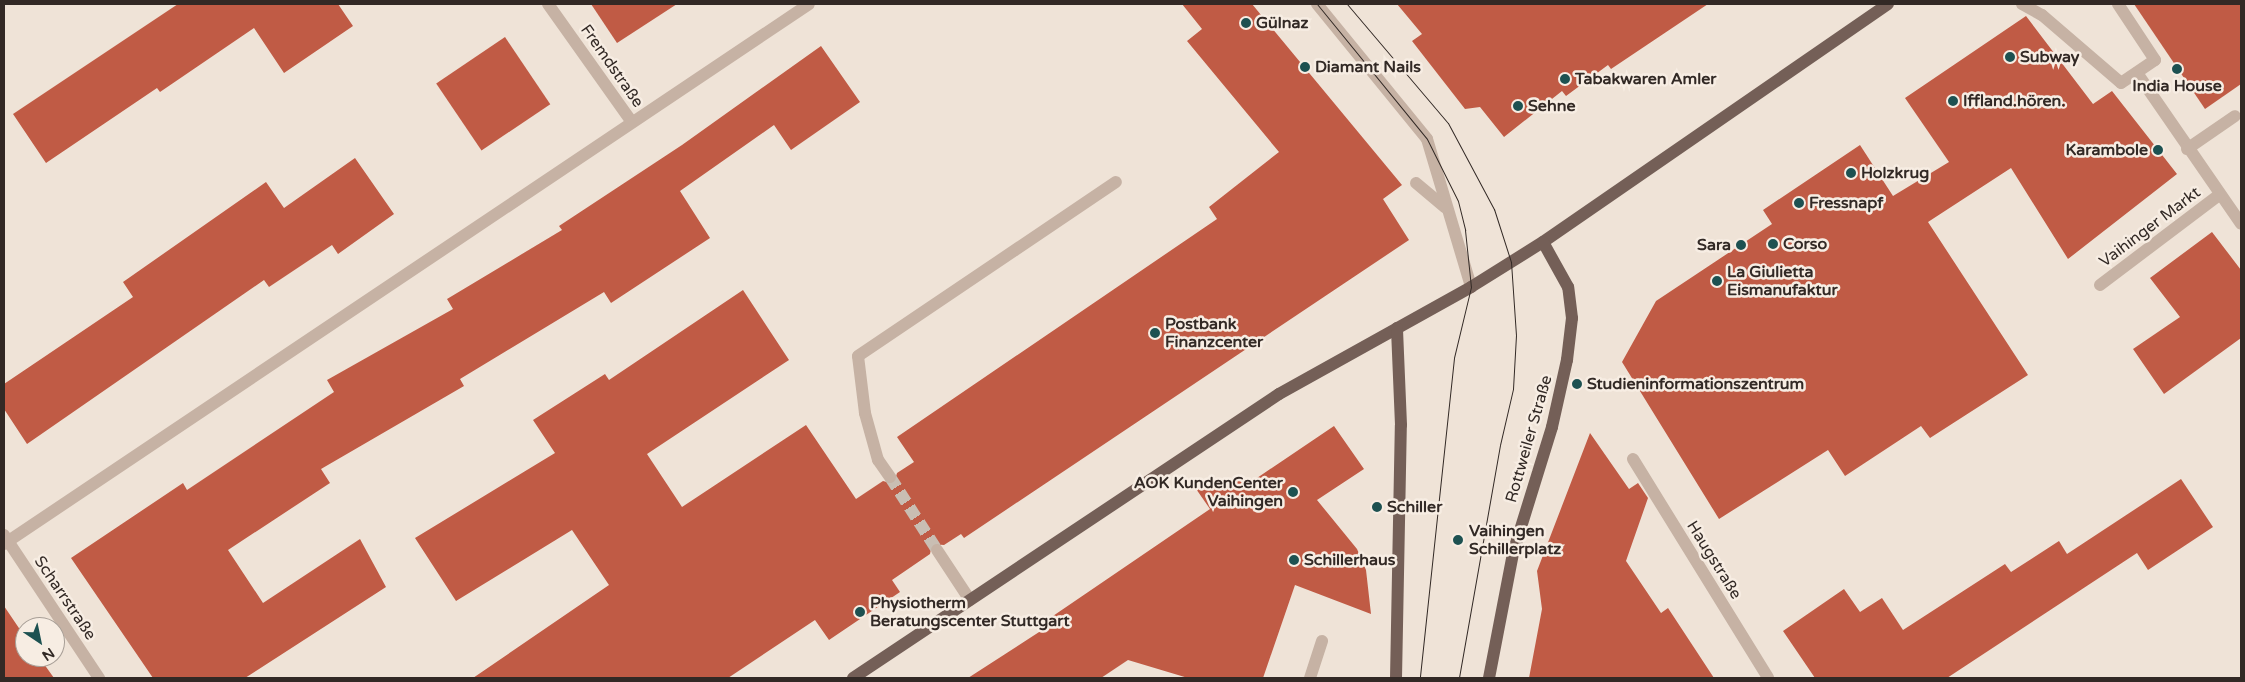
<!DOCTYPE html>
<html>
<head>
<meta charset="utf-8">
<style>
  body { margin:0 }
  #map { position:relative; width:2245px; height:682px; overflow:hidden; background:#efe3d7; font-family:"Varela Round",sans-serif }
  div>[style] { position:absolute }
  .building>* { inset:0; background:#c05b45; transform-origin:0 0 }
  .minor-tunnel>* { height:12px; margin-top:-6px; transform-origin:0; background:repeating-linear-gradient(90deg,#c9beb3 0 12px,transparent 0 18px) }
  .minor>* { height:12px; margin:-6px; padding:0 6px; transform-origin:6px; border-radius:6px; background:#c6b2a4 }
  .major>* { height:12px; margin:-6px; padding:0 6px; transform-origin:6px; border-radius:6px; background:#745f57 }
  .tram>* { height:1px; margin:-0.5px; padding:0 0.5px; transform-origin:0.5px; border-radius:0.5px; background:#322925 }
  .dots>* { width:14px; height:14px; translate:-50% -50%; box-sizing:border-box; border:2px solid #f7ede3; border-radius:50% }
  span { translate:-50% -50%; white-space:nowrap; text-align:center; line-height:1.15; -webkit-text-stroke:5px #f7ede3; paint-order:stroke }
  .poi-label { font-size:16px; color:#322925; font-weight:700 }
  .left { translate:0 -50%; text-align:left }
  .right { translate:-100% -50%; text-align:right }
  .street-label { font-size:16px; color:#322925 }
  .frame { position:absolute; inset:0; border:5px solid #322925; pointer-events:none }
  .north { position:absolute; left:15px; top:617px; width:50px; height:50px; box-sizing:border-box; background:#f7ede3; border:1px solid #a89f97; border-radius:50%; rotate:146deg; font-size:14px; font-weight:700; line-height:20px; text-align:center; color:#322925 }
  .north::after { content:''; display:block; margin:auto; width:18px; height:22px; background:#1d5151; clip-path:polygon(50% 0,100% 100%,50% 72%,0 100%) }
</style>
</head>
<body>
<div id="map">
  <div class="building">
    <i style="clip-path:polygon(178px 4px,338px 4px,353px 26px,284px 73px,254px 28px,160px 92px,157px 88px,46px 163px,13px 114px)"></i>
    <i style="clip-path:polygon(591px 4px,677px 4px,617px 43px)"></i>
    <i style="clip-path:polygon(1182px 4px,1252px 4px,1402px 185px,1383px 199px,1409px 240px,964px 538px,961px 534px,944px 545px,932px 544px,930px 554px,892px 580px,900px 592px,829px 640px,815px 620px,728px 678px,473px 678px,609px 585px,572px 530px,456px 601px,415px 538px,555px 453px,533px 420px,605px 374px,609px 380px,743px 290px,789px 360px,647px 454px,682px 507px,806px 425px,856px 499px,883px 481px,894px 484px,897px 473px,914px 462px,897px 437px,1217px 219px,1209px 207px,1279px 152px,1187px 41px,1202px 29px)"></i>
    <i style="clip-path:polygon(1397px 4px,1708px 4px,1611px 69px,1608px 65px,1566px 96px,1562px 91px,1504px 137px,1480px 107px,1465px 109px,1412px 41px,1422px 34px)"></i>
    <i style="clip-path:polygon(2134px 4px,2241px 4px,2241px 84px,2205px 109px)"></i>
    <i style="clip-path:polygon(2026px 16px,2093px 104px,2112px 91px,2177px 174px,2068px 259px,2011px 168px,1928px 222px,2028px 375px,1930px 438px,1921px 426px,1845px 476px,1828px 450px,1719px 519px,1622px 362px,1656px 301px,1772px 224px,1763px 210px,1860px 145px,1893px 196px,1949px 162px,1905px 98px)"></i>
    <i style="left:505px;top:37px;width:81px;height:83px;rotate:56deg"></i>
    <i style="clip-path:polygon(821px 46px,860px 102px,791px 150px,774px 125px,680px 191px,710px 238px,611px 303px,604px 292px,460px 379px,464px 386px,321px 469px,330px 483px,228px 550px,263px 603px,360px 539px,386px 587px,245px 678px,153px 678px,71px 558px,183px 483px,187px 490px,334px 392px,327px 380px,453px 309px,447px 299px,562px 230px,559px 226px,682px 145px)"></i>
    <i style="clip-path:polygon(355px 158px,394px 214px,338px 254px,332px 245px,269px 287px,264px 280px,27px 444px,4px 409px,4px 384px,133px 297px,123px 282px,266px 182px,284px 208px)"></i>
    <i style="clip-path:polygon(2212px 232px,2241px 270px,2241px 338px,2164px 394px,2133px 349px,2180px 317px,2150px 278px)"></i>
    <i style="clip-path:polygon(1334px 426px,1364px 469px,1317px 500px,1357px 549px,1366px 570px,1371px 614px,1295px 585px,1263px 678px,1188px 678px,1128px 660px,1101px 678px,968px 678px,1053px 623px,1050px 618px,1210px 509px,1194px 486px,1231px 479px,1257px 478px)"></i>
    <i style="clip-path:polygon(1590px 433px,1629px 489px,1638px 483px,1648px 498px,1626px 561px,1661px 613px,1668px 608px,1714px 678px,1529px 678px,1542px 609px,1537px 571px)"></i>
    <i style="clip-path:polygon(2181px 479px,2213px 527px,2148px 570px,2137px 553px,1947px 678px,1815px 678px,1783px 631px,1844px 589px,1860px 612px,1882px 598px,1903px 630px,2005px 564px,2011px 572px,2059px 541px,2067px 554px)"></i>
    <i style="clip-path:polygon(4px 606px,25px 637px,25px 657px,39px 657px,54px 678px,4px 678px)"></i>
  </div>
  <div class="minor-tunnel">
    <i style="left:890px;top:477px;width:87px;rotate:57.2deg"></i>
  </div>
  <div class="minor">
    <i style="left:548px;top:4px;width:145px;rotate:54.6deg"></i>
    <i style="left:1317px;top:4px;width:174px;rotate:50.8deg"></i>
    <i style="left:1427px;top:139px;width:154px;rotate:73.4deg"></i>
    <i style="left:2022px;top:4px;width:23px;rotate:29deg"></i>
    <i style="left:2042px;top:15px;width:104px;rotate:40.7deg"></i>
    <i style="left:2121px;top:83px;width:41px;rotate:-34.1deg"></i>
    <i style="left:2155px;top:60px;width:67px;rotate:-123.5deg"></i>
    <i style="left:2137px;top:73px;width:183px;rotate:55.4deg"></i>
    <i style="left:2187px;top:149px;width:58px;rotate:-34.5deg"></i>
    <i style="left:1416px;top:183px;width:38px;rotate:40deg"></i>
    <i style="left:2100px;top:285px;width:149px;rotate:-37.1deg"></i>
    <i style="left:1633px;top:459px;width:257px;rotate:58.3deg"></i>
    <i style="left:890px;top:477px;width:21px;rotate:-125deg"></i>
    <i style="left:878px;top:460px;width:49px;rotate:-105.5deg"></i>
    <i style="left:865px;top:413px;width:57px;rotate:-97deg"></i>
    <i style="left:858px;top:356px;width:311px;rotate:-34deg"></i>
    <i style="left:4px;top:535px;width:172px;rotate:56.4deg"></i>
    <i style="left:4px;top:544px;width:969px;rotate:-33.85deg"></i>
    <i style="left:937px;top:550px;width:60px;rotate:56.6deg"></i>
    <i style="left:1310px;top:678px;width:39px;rotate:-72deg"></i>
  </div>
  <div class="major">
    <i style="left:853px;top:678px;width:512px;rotate:-33.69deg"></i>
    <i style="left:1279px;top:394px;width:220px;rotate:-29.1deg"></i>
    <i style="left:1471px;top:287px;width:85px;rotate:-32deg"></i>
    <i style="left:1543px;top:242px;width:419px;rotate:-34.6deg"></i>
    <i style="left:1396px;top:678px;width:253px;rotate:-88.9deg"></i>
    <i style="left:1401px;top:425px;width:97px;rotate:-92.4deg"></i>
    <i style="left:1489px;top:678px;width:127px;rotate:-79.1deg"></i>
    <i style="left:1513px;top:553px;width:132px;rotate:-72.8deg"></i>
    <i style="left:1552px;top:427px;width:69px;rotate:-77.4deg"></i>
    <i style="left:1567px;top:360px;width:42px;rotate:-83.2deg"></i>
    <i style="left:1572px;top:318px;width:31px;rotate:-97deg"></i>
    <i style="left:1568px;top:287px;width:51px;rotate:-119.1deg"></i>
  </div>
  <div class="tram">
    <i style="left:1317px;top:4px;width:174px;rotate:50.8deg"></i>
    <i style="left:1427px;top:139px;width:69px;rotate:63.4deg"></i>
    <i style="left:1458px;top:201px;width:30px;rotate:76deg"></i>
    <i style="left:1465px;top:230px;width:57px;rotate:84deg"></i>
    <i style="left:1471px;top:287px;width:73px;rotate:103.5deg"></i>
    <i style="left:1454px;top:358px;width:322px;rotate:96.1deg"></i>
    <i style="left:1347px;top:4px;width:156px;rotate:49.7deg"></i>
    <i style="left:1448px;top:123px;width:98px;rotate:61.9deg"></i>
    <i style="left:1494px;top:209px;width:56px;rotate:72.2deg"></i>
    <i style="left:1511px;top:262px;width:73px;rotate:86.1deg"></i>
    <i style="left:1516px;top:335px;width:54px;rotate:93.2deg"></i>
    <i style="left:1513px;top:389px;width:57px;rotate:103.1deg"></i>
    <i style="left:1500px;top:445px;width:237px;rotate:100deg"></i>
  </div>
  <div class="dots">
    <i style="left:1246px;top:23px;background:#1d5151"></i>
    <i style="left:2010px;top:57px;background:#1d5151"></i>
    <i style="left:1305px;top:67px;background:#1d5151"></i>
    <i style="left:2177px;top:69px;background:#1d5151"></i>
    <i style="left:1565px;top:79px;background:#1d5151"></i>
    <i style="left:1953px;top:101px;background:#1d5151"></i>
    <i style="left:1518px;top:106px;background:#1d5151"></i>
    <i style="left:2158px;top:150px;background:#1d5151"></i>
    <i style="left:1851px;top:173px;background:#1d5151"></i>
    <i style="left:1799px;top:203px;background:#1d5151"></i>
    <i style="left:1773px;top:244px;background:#1d5151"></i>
    <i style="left:1741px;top:245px;background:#1d5151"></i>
    <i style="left:1717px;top:281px;background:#1d5151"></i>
    <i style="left:1155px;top:333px;background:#1d5151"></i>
    <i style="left:1577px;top:384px;background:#1d5151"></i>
    <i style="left:1293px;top:492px;background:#1d5151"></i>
    <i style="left:1377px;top:507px;background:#1d5151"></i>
    <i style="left:1458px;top:540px;background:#1d5151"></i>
    <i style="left:1294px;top:560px;background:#1d5151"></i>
    <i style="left:860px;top:612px;background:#1d5151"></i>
  </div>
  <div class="poi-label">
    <span class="left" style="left:1256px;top:23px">Gülnaz</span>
    <span class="left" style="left:2020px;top:57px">Subway</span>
    <span class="left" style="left:1315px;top:67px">Diamant Nails</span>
    <span class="left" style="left:1575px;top:79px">Tabakwaren Amler</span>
    <span style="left:2177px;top:86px">India House</span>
    <span class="left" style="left:1963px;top:101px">Iffland.hören.</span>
    <span class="left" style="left:1528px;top:106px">Sehne</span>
    <span class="right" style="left:2148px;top:150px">Karambole</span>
    <span class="left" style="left:1861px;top:173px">Holzkrug</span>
    <span class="left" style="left:1809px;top:203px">Fressnapf</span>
    <span class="left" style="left:1783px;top:244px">Corso</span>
    <span class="right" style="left:1731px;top:245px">Sara</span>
    <span class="left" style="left:1727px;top:281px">La Giulietta<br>Eismanufaktur</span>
    <span class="left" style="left:1165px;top:333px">Postbank<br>Finanzcenter</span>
    <span class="left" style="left:1587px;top:384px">Studieninformationszentrum</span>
    <span class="right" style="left:1283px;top:492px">AOK KundenCenter<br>Vaihingen</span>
    <span class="left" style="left:1387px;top:507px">Schiller</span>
    <span class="left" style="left:1469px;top:540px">Vaihingen<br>Schillerplatz</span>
    <span class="left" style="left:1304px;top:560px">Schillerhaus</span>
    <span class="left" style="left:870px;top:612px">Physiotherm<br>Beratungscenter Stuttgart</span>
  </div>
  <div class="street-label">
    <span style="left:612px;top:66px;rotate:55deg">Fremdstraße</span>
    <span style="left:2150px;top:227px;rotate:-37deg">Vaihinger Markt</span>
    <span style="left:1529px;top:439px;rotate:-74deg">Rottweiler Straße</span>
    <span style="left:1714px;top:560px;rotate:58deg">Haugstraße</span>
    <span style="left:65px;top:598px;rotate:56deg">Scharrstraße</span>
  </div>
  <div class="frame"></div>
  <div class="north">N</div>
</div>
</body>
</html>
